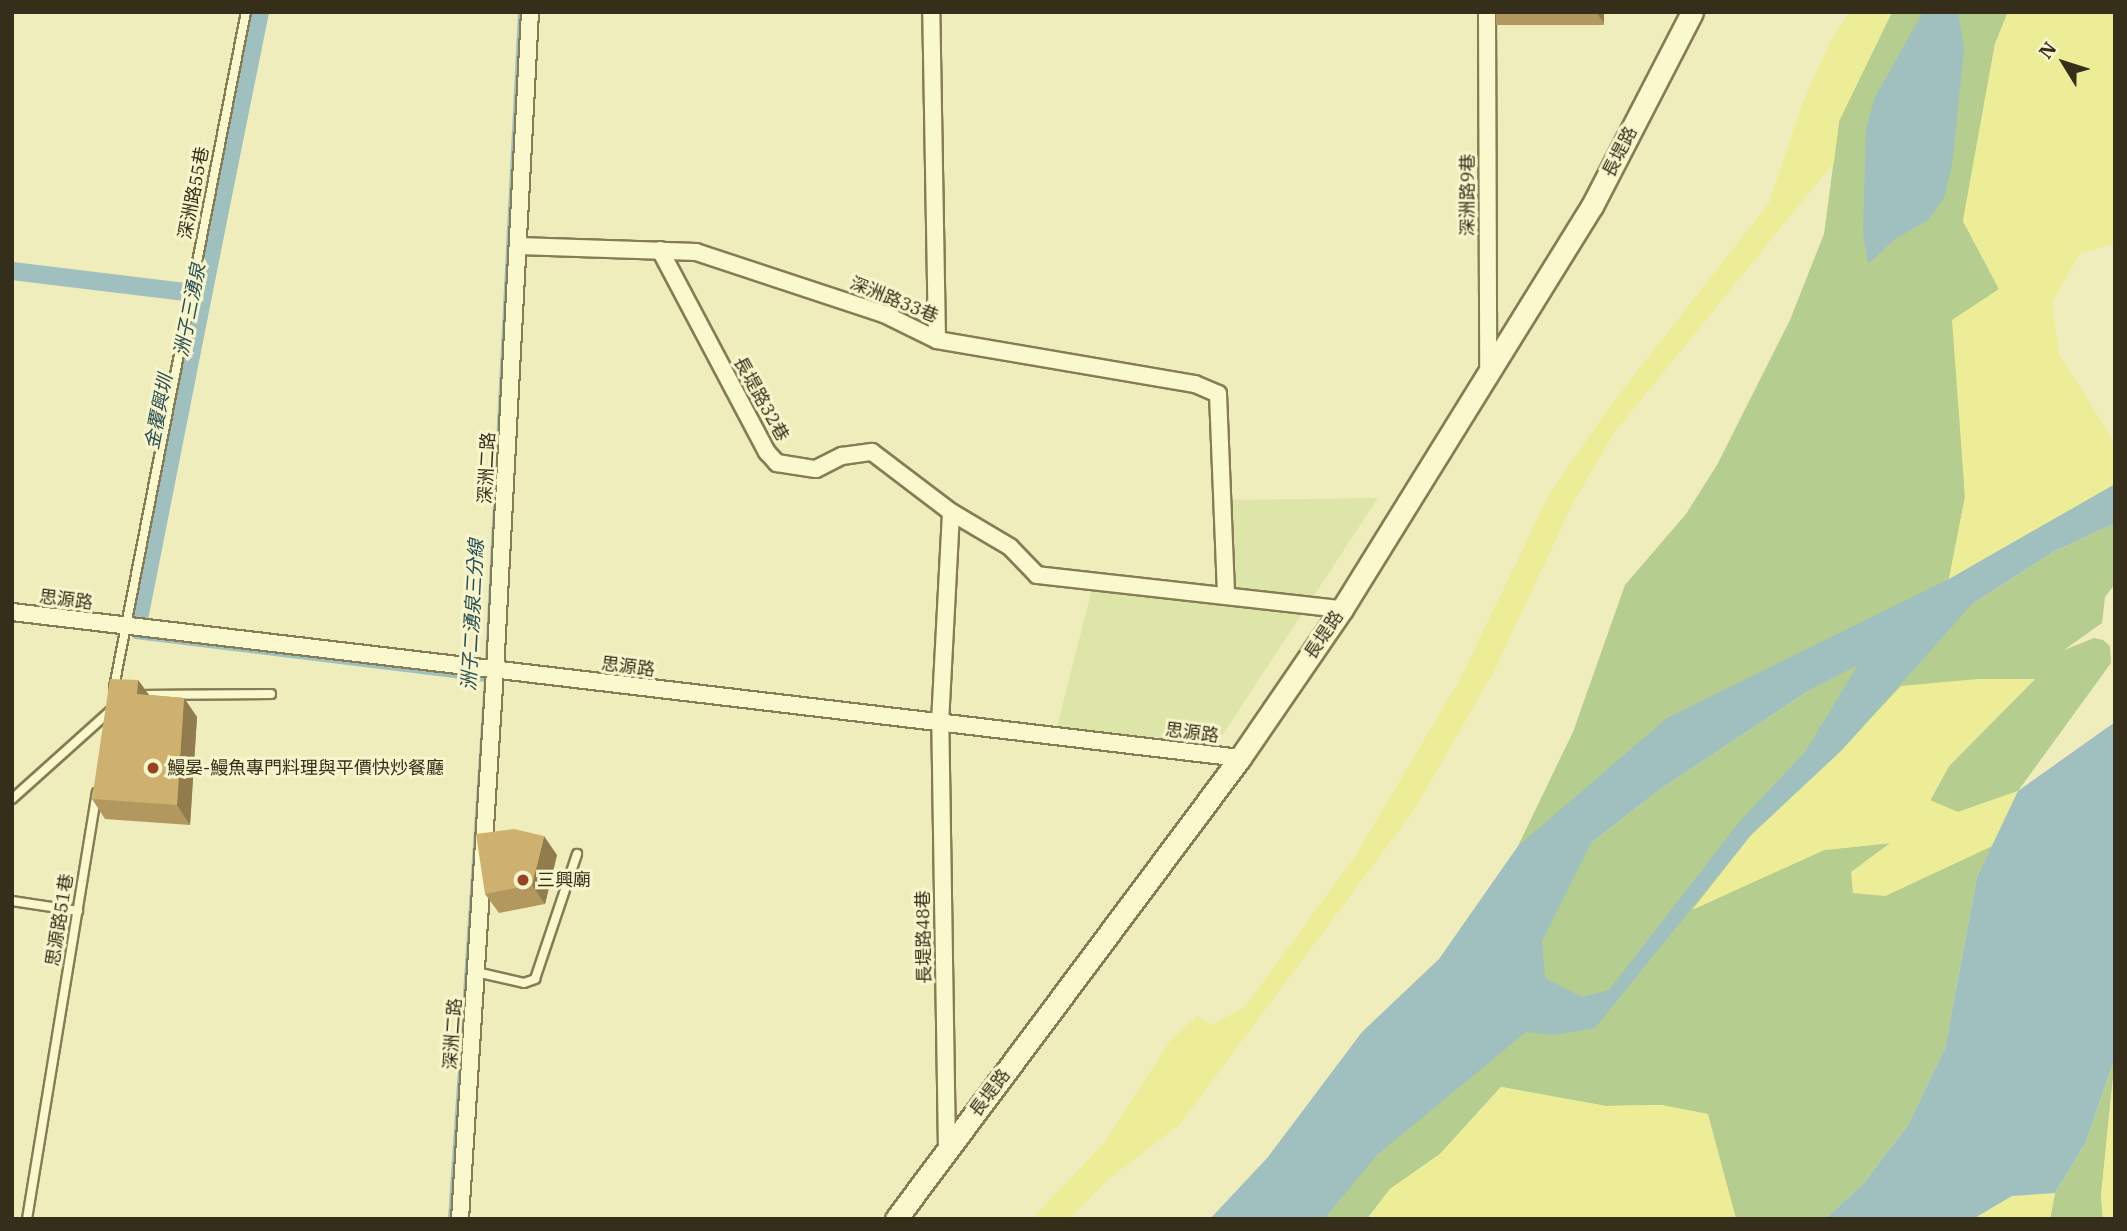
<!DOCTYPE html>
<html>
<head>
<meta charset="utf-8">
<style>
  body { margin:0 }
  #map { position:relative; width:2127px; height:1231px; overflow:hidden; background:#efedbb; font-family:"IBM Plex Serif","Noto Sans TC",serif }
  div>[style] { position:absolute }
  .farmland>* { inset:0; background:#dee5a8 }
  .green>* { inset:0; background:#b5cd8f }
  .sand>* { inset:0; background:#eced96 }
  .water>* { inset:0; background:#a0bfbf }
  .stream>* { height:5px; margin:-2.5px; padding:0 2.5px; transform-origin:2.5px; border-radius:2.5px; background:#a0bfbf }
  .canal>* { height:18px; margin:-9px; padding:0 9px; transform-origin:9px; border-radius:9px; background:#a0bfbf }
  .roads { filter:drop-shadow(2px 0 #867c55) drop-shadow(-2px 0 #867c55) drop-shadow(0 2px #867c55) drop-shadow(0 -2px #867c55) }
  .service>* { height:8px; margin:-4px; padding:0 4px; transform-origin:4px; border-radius:4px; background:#faf9ce }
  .minor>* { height:16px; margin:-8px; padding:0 8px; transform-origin:8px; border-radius:8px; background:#faf9ce }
  .tertiary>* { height:21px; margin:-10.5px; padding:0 10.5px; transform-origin:10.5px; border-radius:10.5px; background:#faf9ce }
  .wall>* { inset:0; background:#b2985f; transform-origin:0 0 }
  .shaded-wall>* { inset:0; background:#917c4e }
  .building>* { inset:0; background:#cfb16f }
  .dots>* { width:19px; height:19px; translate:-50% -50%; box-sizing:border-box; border:4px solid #f6f5cb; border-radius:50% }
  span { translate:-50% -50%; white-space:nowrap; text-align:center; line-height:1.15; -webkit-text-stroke:6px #f6f5cb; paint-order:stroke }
  .street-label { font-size:18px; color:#352e1a }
  .poi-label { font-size:18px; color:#352e1a }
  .left { translate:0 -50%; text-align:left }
  .water-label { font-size:19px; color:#294c55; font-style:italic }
  .frame { position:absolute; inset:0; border:14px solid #352e1a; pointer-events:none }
  .north { position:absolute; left:2029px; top:28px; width:70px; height:70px; -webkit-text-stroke:5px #f6f5cb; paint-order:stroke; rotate:308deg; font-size:19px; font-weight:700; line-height:28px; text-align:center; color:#352e1a }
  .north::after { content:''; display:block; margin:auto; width:24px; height:32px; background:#352e1a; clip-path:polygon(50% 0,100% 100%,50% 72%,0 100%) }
</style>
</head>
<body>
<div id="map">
  <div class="farmland">
    <i style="clip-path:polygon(1378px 498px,1210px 754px,1055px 735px,1094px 581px,1225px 595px,1224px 500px)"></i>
  </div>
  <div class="green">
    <i style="clip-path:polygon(1892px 12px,2008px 12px,1995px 44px,1963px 221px,1999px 289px,1961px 429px,1965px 497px,1949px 579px,1518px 846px,1573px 732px,1625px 585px,1686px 514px,1717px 465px,1790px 320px,1824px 234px,1839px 121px)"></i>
    <i style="clip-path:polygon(2115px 523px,2115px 584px,2105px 597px,2102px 623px,2064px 650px,2094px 638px,2103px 640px,2110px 646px,2111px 663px,2018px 791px,1958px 812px,1930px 801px,1949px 766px,2034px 680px,1695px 908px,1824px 850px,1891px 843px,1885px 896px,1992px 846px,1977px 877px,1945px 1048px,1908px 1125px,1863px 1184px,1825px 1219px,1736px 1219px,1707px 1114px,1661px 1105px,1606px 1106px,1501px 1087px,1440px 1154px,1390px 1189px,1367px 1219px,1298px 1219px,1591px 843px,1659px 790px,1808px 691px,1972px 604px,2053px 552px)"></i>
    <i style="clip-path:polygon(2115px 1057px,2101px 1196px,2103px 1219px,2050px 1219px,2055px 1193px,2086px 1142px)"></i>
  </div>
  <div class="sand">
    <i style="clip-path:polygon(1850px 12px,1892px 12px,1839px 121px,1834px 162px,1614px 433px,1573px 503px,1493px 673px,1414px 810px,1180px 1124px,1110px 1178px,1068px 1219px,1032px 1219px,1104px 1143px,1170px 1041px,1197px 1016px,1212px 1025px,1245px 1007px,1356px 855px,1459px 681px,1549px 495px,1611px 405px,1769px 203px,1803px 102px,1831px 40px)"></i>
    <i style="clip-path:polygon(2008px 12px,2115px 12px,2115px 243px,2079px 254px,2052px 303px,2059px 354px,2115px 443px,2115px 484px,1949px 579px,1965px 497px,1952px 320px,1999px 289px,1963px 221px,1995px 44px)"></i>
    <i style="clip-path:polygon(1978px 679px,2035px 679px,1949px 766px,1930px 800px,1958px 812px,2018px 791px,1992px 846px,1885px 896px,1853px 893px,1851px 872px,1890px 843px,1824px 850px,1692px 910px,1751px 835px,1842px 749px,1901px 686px)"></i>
    <i style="clip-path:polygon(2115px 1060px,2115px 1219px,2103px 1219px,2101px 1196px)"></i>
    <i style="clip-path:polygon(1501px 1087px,1606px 1106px,1661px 1105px,1708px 1114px,1736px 1219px,1367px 1219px,1390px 1189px,1440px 1154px)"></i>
    <i style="clip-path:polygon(2055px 1193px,2050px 1219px,1973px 1219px,2012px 1196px)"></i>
  </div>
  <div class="water">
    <i style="clip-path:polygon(1923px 12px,1958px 12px,1964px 49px,1952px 165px,1944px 198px,1928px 220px,1895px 239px,1868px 264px,1863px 231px,1866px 128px,1875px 97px)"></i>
    <i style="clip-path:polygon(evenodd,2115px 484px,2115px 523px,2053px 552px,1972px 604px,1842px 750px,1751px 835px,1595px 1028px,1553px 1035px,1526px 1032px,1377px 1155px,1324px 1219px,1210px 1219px,1268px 1157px,1362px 1032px,1439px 959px,1518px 846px,1667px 718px,1949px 579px,2115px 484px,1858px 665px,1805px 752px,1740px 821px,1609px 990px,1582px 997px,1545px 978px,1542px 941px,1591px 843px,1659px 790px,1808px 691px,1858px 665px)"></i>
    <i style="clip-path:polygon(2115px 722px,2115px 1057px,2086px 1142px,2055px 1193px,2012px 1196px,1973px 1219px,1825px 1219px,1863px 1184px,1908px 1125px,1945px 1048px,1977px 877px,2018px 791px)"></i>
  </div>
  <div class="stream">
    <i style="left:144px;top:615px;width:615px;rotate:-78.56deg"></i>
    <i style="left:135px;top:636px;width:354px;rotate:7deg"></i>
    <i style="left:450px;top:1219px;width:541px;rotate:-86.19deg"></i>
    <i style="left:486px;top:679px;width:668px;rotate:-87.08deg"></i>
  </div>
  <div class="canal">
    <i style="left:12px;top:271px;width:191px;rotate:6.9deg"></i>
    <i style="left:140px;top:614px;width:614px;rotate:-78.82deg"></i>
  </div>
  <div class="roads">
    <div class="service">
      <i style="left:114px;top:687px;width:688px;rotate:-78.94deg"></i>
      <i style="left:141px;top:695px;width:130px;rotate:-0.4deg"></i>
      <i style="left:12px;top:799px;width:132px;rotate:-41.9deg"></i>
      <i style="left:12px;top:901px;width:67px;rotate:8.6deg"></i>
      <i style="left:476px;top:972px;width:49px;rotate:12.9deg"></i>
      <i style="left:524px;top:983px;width:12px;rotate:-20deg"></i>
      <i style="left:535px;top:979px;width:132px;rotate:-71.4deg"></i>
      <i style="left:27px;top:1219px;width:432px;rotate:-80.7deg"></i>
    </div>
    <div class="minor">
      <i style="left:1487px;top:12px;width:363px;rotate:89.8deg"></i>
      <i style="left:519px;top:246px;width:177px;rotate:1.9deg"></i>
      <i style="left:696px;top:252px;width:198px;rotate:18.3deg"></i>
      <i style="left:884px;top:314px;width:59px;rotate:26.1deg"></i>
      <i style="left:937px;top:340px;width:328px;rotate:-91deg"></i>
      <i style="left:660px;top:250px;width:229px;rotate:62.1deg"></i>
      <i style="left:767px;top:452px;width:15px;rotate:48deg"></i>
      <i style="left:777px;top:463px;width:39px;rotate:9deg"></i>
      <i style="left:816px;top:469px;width:29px;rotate:-27deg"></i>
      <i style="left:842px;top:456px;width:30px;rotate:-8deg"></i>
      <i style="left:872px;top:452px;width:99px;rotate:37.2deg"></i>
      <i style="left:937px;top:340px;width:262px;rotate:9.7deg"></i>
      <i style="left:1195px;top:384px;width:25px;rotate:23deg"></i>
      <i style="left:1218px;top:394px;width:201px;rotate:87.7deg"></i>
      <i style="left:12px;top:612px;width:1237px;rotate:6.78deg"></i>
      <i style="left:947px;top:1150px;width:427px;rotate:-90.9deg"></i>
      <i style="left:940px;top:723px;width:211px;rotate:-87deg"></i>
      <i style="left:951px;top:512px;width:69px;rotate:30.7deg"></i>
      <i style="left:1010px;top:547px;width:39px;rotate:46deg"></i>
      <i style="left:1037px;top:575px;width:307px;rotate:6.4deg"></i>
      <i style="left:460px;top:1219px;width:549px;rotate:-86.35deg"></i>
      <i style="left:495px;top:671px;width:660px;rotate:-86.96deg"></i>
    </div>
    <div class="tertiary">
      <i style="left:896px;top:1219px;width:575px;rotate:-53.27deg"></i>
      <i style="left:1240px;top:758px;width:181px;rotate:-55.6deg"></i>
      <i style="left:1342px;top:609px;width:474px;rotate:-58.2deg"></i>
      <i style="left:1592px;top:206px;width:218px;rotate:-62.7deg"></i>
    </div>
  </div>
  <div class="wall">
    <i style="left:1496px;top:12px;width:108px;height:13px"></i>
    <i style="clip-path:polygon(138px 680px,149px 695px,184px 698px,197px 717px,190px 825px,105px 819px,92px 799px)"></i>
    <i style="clip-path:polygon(557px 855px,545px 904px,499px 913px,485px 894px)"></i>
  </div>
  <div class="shaded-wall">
    <i style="clip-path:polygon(1596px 12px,1604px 12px,1604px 23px)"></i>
    <i style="clip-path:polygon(138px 680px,152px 699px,137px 694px)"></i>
    <i style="clip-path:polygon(184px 698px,197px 717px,190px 825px,177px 805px)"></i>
    <i style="clip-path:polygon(544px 836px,557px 855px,545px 904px,532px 885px)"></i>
  </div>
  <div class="building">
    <i style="clip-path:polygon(110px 679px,138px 680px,137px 694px,184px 698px,177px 805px,92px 799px)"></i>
    <i style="clip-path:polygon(514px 829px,544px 836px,532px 885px,485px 894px,476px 834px)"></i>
  </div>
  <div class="dots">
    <i style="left:153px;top:768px;background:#974223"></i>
    <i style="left:523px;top:880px;background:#974223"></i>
  </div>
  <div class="street-label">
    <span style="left:1620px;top:152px;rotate:-63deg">長堤路</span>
    <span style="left:194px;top:193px;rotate:-79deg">深洲路55巷</span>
    <span style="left:1468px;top:195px;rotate:-90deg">深洲路9巷</span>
    <span style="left:894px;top:300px;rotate:22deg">深洲路33巷</span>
    <span style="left:761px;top:399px;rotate:61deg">長堤路32巷</span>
    <span style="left:487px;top:468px;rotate:-87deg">深洲二路</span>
    <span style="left:66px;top:600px;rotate:7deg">思源路</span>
    <span style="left:1324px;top:635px;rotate:-56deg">長堤路</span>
    <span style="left:628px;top:667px;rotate:7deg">思源路</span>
    <span style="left:1192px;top:733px;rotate:7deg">思源路</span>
    <span style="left:60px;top:920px;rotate:-81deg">思源路51巷</span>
    <span style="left:924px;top:937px;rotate:-91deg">長堤路48巷</span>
    <span style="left:453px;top:1034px;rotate:-86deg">深洲二路</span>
    <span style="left:990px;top:1093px;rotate:-53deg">長堤路</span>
  </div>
  <div class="poi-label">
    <span class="left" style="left:167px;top:768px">鰻晏-鰻魚專門料理與平價快炒餐廳</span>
    <span class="left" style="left:537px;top:880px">三興廟</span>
  </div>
  <div class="water-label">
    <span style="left:190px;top:310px;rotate:-79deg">洲子三湧泉</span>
    <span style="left:159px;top:412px;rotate:-79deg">金覆興圳</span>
    <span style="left:473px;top:615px;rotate:-87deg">洲子二湧泉三分線</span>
  </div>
  <div class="frame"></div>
  <div class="north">N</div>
</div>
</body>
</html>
